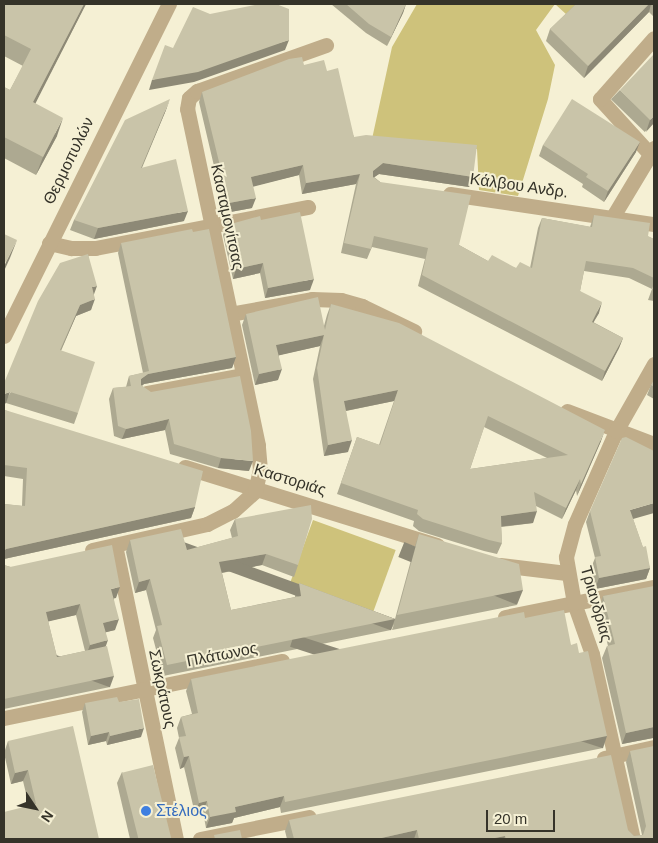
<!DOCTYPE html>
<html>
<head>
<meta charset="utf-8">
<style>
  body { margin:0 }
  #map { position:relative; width:658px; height:843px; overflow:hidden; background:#f5f0d4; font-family:Arial,sans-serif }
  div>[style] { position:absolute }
  .green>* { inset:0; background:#cec27b; transform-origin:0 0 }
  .minor>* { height:15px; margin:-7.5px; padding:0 7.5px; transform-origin:7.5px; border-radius:7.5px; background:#c0ad8a }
  .wall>* { inset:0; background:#ada991; transform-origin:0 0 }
  .shaded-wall>* { inset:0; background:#8d8976; transform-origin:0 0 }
  .building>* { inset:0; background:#c9c4a9; transform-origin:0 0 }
  .dots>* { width:14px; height:14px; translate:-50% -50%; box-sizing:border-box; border:2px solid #f5f0d4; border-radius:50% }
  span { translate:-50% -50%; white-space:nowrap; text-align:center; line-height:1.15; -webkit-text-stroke:4px #f5f0d4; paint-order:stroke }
  .street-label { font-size:16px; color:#353329 }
  .shop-label { font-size:16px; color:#366cbe }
  .left { translate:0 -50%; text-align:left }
  .frame { position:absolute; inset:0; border:5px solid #353329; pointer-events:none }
  .north { position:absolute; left:10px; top:783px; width:50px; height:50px; -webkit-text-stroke:4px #f5f0d4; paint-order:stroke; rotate:124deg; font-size:14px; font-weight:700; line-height:20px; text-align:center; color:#353329 }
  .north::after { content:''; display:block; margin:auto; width:18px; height:22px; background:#353329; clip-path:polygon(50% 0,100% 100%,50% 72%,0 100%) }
  .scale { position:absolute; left:486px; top:810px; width:69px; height:22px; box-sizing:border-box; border:2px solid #353329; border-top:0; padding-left:6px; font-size:15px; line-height:18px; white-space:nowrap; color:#353329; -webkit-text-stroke:4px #f5f0d4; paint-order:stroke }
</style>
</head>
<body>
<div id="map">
  <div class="green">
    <i style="clip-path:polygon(417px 4px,577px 4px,567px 15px,555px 4px,536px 30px,555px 65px,548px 99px,518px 196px,479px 190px,477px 149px,433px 149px,372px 139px,392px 47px)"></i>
    <i style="left:313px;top:520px;width:88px;height:73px;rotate:20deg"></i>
  </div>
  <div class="minor">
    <i style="left:649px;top:153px;width:73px;rotate:-132.2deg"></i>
    <i style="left:600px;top:99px;width:81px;rotate:-48.5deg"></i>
    <i style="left:450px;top:194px;width:206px;rotate:8.4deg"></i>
    <i style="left:612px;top:218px;width:82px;rotate:-59deg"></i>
    <i style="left:49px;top:243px;width:23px;rotate:13deg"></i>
    <i style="left:71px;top:248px;width:24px"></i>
    <i style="left:95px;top:248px;width:217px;rotate:-10.9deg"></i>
    <i style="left:230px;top:314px;width:83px;rotate:-10.4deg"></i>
    <i style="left:312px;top:299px;width:29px;rotate:2deg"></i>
    <i style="left:341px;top:300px;width:22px;rotate:16deg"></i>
    <i style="left:362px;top:306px;width:58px;rotate:25.7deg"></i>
    <i style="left:4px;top:336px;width:371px;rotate:-63.6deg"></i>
    <i style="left:146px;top:393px;width:99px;rotate:-10.5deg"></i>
    <i style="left:567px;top:411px;width:93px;rotate:20.8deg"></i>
    <i style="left:185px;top:467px;width:264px;rotate:17.2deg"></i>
    <i style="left:115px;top:545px;width:300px;rotate:78.3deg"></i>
    <i style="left:92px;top:550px;width:118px;rotate:-12.7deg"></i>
    <i style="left:207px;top:524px;width:29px;rotate:-27deg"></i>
    <i style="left:233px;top:511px;width:30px;rotate:-42deg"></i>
    <i style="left:255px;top:491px;width:22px;rotate:-77deg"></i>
    <i style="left:260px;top:470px;width:25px;rotate:-95deg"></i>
    <i style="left:258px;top:445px;width:343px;rotate:-101.9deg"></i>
    <i style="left:187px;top:109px;width:11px;rotate:-80deg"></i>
    <i style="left:189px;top:98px;width:11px;rotate:-41deg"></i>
    <i style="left:197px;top:91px;width:137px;rotate:-19.6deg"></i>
    <i style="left:500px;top:565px;width:67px;rotate:6.8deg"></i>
    <i style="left:505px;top:617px;width:152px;rotate:-11.4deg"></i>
    <i style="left:4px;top:718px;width:284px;rotate:-11.6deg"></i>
    <i style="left:604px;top:758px;width:51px;rotate:-12.4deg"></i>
    <i style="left:200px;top:839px;width:111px;rotate:-11.4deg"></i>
    <i style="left:633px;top:839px;width:189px;rotate:-102.5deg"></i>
    <i style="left:592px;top:654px;width:54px;rotate:-109.4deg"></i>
    <i style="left:574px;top:603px;width:47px;rotate:-99.9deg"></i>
    <i style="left:566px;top:557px;width:34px;rotate:-75deg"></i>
    <i style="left:575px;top:524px;width:102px;rotate:-66.2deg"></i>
    <i style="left:616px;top:431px;width:77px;rotate:-60.4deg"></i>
  </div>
  <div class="wall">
    <i style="clip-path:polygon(4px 4px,86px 4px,35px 103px,57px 136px,36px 175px,4px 158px,4px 87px,10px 90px,23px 66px,4px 56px)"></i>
    <i style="clip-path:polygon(331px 4px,406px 4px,403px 13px,387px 46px,366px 33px)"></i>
    <i style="clip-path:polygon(576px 4px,654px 4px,654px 17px,649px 12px,584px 78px,546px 41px,550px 29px)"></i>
    <i style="clip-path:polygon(304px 65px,327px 71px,354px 137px,473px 177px,469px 187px,379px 174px,374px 177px,459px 245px,488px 261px,516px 268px,530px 268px,538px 228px,542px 218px,590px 227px,594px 215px,654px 239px,654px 301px,648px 300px,652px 289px,629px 278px,584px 271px,580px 291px,599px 313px,593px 322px,623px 338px,619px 348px,602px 381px,418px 286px,425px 259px,372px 247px,367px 259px,341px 253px,356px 184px,302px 194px,299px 175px,253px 186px,252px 208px,225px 213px,199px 102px,202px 92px)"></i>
    <i style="left:620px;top:90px;width:47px;height:13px;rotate:44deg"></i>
    <i style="clip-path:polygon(166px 110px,142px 168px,184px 221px,94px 239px,70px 230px,74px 220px)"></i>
    <i style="clip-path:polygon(543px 145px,636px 152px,604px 202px,582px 187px,583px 184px,539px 156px)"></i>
    <i style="clip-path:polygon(261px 220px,310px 290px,265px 298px,260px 273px,233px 279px,223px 235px,227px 225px)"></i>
    <i style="clip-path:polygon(121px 243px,236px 357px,232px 368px,144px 384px,142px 386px,249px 471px,218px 468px,170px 454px,165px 430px,122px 439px,114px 436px,109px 399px,113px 388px,126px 387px,129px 376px,143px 373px,118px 253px)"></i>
    <i style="clip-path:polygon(88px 254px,94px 294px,91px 310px,76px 316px,61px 351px,78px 413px,74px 424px,6px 403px,4px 404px)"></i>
    <i style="clip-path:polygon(evenodd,331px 304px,601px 441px,577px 496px,576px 490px,562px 519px,536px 506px,533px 523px,501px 527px,502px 543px,497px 554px,484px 551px,419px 531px,413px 526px,414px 521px,337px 494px,357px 437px,379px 445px,394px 401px,346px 411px,348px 452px,324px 456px,313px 379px,320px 346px,279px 355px,278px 380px,255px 385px,242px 325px,246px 314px,324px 326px,327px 315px,331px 304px,484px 427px,547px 458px,470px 469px,484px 427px)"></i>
    <i style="clip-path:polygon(654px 380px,654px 399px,647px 395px,651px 385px)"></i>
    <i style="clip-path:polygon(4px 409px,5px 410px,195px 507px,191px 518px,4px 559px,4px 504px,22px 506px,23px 479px,4px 476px)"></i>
    <i style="clip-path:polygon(590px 511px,633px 519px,650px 568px,646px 579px,595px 589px,591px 568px,595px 558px,586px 522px)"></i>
    <i style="clip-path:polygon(235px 519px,298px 565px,294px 577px,262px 565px,222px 573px,231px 610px,295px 597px,295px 595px,299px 583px,395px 619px,414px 549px,419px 534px,517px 605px,392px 630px,394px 624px,391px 630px,163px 676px,153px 638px,156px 630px,146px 590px,135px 593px,126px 552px,130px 540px,187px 550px,232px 538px,230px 530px)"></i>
    <i style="clip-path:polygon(evenodd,4px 565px,116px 598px,114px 598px,115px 630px,106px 632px,105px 646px,110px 687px,4px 709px,4px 565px,76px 615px,85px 651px,57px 657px,48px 621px,76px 615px)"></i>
    <i style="clip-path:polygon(654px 587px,654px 738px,653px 738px,622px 744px,602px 658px,607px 646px,608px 646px,599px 608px,603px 596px)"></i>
    <i style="clip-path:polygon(525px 618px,571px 645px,603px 748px,281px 813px,280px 807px,234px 818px,232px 823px,206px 828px,203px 812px,195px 814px,184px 767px,180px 769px,175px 748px,179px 738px,177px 728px,181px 717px,192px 714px,186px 691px,191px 679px)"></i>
    <i style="clip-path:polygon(119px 702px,141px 737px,107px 745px,106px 741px,88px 745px,82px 712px,85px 703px)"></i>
    <i style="clip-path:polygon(8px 741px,99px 839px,29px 806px,23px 781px,11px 784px,4px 753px)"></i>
    <i style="clip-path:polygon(630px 751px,654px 839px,287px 839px,285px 831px,289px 820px,628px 830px,634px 836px,642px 835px,626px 762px)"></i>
    <i style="clip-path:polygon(122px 772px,171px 839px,130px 839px,117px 783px)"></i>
  </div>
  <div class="shaded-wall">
    <i style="clip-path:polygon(84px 4px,86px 4px,27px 120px,33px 102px)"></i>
    <i style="clip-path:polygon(406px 4px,403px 13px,387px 46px,391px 37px)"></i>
    <i style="clip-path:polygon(649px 4px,651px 4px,649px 12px,584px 78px,588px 66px)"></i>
    <i style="clip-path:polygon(289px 40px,285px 50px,194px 82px,149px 90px,152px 80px)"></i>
    <i style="clip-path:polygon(170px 99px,166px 110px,137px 178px,141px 168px)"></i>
    <i style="clip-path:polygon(654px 116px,654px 123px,646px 132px,650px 120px)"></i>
    <i style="clip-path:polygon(63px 118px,57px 136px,36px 175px,43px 157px)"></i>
    <i style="clip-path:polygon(640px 142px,636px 152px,604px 202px,608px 191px)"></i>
    <i style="clip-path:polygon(383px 163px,473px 177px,469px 187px,379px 174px,369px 181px,373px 171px)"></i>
    <i style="clip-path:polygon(303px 165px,299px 175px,248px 188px,251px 177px)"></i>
    <i style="clip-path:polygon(360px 174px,356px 184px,302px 194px,306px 183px)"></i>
    <i style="clip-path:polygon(256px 198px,252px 208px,225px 213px,229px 203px)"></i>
    <i style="clip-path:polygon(188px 211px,184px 221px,94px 239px,98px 228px)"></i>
    <i style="clip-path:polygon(17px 240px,10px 258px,4px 271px,4px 267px,6px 262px)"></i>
    <i style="clip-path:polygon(263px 263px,260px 273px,233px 279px,236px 269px)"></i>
    <i style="clip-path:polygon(314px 279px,310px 290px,265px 298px,268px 288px)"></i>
    <i style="clip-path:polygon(97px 286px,93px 297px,92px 287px)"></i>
    <i style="clip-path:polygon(95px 299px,91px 310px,76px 316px,56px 361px,80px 305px)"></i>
    <i style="clip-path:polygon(602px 302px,599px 313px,588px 332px,592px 322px)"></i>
    <i style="clip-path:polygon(324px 335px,320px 346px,272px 357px,276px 345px)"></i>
    <i style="clip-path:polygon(623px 338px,619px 348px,602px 381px,605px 371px)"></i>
    <i style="clip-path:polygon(236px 357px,232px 368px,144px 384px,137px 389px,141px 379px,148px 374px)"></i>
    <i style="clip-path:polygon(282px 369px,278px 380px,255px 385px,259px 374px)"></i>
    <i style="clip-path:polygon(398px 390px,394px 401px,340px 412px,344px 401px)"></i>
    <i style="clip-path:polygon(10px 392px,6px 403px,4px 404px,4px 394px)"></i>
    <i style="clip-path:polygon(169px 419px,165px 430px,122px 439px,126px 429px)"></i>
    <i style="clip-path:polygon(605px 430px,601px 441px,577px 496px,581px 484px)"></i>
    <i style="clip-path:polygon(352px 440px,348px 452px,324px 456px,328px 445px)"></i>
    <i style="clip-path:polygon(221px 458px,253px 461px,249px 471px,218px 468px)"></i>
    <i style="clip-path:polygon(580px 479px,576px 490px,562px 519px,566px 508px)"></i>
    <i style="clip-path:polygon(654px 503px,654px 513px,626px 521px,630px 510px)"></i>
    <i style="clip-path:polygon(195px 507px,191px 518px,4px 559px,4px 551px,6px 549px)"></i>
    <i style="clip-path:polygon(537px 511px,533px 523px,497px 527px,501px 516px)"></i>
    <i style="clip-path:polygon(266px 554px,262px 565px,215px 574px,219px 562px)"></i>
    <i style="clip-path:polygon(650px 568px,646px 579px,595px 589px,599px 578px)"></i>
    <i style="clip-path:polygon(150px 579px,146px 590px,135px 593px,139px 582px)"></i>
    <i style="clip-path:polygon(120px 587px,116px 598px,107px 600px,111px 589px)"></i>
    <i style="left:523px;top:590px;width:16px;height:128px;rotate:112deg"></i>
    <i style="clip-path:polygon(80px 604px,76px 615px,42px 623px,46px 612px)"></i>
    <i style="clip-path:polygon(119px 619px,115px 630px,99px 634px,103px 623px)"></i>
    <i style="left:395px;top:619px;width:12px;height:233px;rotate:110deg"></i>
    <i style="clip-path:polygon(108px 640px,104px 651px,86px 656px,90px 645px)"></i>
    <i style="left:114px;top:676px;width:12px;height:112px;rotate:110deg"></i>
    <i style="clip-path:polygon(654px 727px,654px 733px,653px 738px,622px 744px,626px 733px)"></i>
    <i style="clip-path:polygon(144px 728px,141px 737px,107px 745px,110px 736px)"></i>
    <i style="clip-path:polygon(109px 732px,106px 741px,88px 745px,91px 736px)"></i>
    <i style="left:607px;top:736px;width:13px;height:329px;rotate:108deg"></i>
    <i style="clip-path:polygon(189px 756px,184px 767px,180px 769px,184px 757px)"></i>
    <i style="clip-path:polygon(28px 770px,23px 781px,11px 784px,15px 773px)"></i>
    <i style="clip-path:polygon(284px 796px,280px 807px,234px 818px,232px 823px,206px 828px,210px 817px,235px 807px)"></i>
    <i style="clip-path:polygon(207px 801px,203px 812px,195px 814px,199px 803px)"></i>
    <i style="clip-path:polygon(417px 830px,414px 839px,377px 839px)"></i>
    <i style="clip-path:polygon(505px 836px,504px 839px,490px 839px)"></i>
  </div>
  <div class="building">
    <i style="clip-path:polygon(4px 4px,84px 4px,33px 102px,63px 118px,43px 157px,4px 137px,4px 87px,10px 90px,31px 49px,4px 35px)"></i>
    <i style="clip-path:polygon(260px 4px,276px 4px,289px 9px,289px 40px,198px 72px,152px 80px,165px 45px,173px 48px,193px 7px,210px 14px)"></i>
    <i style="clip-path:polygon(346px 4px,406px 4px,391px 37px,369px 24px)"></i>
    <i style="clip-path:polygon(576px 4px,649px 4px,588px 66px,550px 29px)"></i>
    <i style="clip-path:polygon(654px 54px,654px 116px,650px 120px,620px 90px)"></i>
    <i style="clip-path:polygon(302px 57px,304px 65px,324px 60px,327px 71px,338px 68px,354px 137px,366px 135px,477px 145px,473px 177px,383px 163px,373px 171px,373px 177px,380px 182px,471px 195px,459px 245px,488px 261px,492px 255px,516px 268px,520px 262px,532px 268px,542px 218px,592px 227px,594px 215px,650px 223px,648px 236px,654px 239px,654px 278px,633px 268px,586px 261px,580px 291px,602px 302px,592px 322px,623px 338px,605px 371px,422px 275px,428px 248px,374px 236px,371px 249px,344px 243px,360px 174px,306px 183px,303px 165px,251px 177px,256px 198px,229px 203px,202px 92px,289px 59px)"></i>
    <i style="clip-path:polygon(170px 99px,141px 168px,176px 159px,188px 211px,98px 228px,74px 220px,125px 120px)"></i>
    <i style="clip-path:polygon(572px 99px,640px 142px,608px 191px,586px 177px,588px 174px,543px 145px)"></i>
    <i style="clip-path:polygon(300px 212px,314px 279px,268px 288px,263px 263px,236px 269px,227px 225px,260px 216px,261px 220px)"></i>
    <i style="clip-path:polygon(192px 229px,193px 232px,209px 229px,236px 357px,148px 374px,141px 379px,141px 385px,151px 392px,240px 376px,251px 431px,253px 461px,221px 458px,174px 444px,169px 419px,126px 429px,118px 426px,113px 388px,131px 386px,129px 376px,149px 371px,121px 243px)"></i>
    <i style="clip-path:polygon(4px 234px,17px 240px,6px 262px,4px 261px)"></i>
    <i style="clip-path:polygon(88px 254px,97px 286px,92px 287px,95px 299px,80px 305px,60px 350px,95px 362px,78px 413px,10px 392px,4px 394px,4px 383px,38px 301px,60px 263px)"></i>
    <i style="clip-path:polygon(654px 283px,654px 290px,652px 289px)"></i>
    <i style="clip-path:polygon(evenodd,318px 297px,325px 330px,331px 304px,399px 323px,605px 430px,581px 484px,580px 479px,566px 508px,534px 492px,537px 511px,501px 516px,502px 543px,489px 540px,423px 519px,417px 514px,418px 510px,341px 483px,357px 437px,380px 445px,398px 390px,344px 401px,352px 440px,328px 445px,317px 368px,324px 335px,276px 345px,282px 369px,259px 374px,246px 314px,318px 297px,488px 416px,568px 455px,470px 469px,488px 416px)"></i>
    <i style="clip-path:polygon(654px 380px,654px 387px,651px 385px)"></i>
    <i style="clip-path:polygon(4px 409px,5px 410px,203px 471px,195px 507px,6px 549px,4px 551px,4px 504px,25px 506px,27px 468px,4px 465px)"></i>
    <i style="clip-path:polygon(626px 437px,654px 451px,654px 503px,630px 510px,643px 547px,646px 546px,650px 568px,599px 578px,595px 557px,601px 556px,590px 511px,622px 438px)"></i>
    <i style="clip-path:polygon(311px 505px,312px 519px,298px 565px,266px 554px,219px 562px,231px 610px,301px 596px,299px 583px,395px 619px,167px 665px,157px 626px,162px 625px,150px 579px,139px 582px,130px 540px,181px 529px,187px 550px,238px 536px,235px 519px)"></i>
    <i style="clip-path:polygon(419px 534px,519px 564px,523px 590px,397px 615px)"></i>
    <i style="clip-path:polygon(112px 545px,120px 587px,111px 589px,119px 619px,103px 623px,108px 640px,90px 645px,80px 604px,46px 612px,57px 657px,107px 646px,114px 676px,4px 699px,4px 565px,10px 567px)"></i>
    <i style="clip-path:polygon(654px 586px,654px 727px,626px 733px,607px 646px,615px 644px,603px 596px)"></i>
    <i style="clip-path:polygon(564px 610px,571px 645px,577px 643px,579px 653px,588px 651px,607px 736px,285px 802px,284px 796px,235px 807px,236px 812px,210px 817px,207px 801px,199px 803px,189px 756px,184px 757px,179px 737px,186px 736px,181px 717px,198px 713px,191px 679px,524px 612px,525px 618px)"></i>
    <i style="clip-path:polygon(117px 697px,119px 702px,139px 699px,144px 728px,110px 736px,109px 732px,91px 736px,85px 703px)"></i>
    <i style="clip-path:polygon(73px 726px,99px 839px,4px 839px,4px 812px,36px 804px,28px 770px,15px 773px,8px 741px)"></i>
    <i style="clip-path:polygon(654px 746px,654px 839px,506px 839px,505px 836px,490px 839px,419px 839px,417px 830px,377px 839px,294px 839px,289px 820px,611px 755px,628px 830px,634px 836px,643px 835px,646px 826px,630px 751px)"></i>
    <i style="left:153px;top:765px;width:76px;height:32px;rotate:76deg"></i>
    <i style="clip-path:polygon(240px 830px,242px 839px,215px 839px,214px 835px)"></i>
  </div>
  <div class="dots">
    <i style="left:146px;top:811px;background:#3f7fe0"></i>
  </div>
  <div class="street-label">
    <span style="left:69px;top:161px;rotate:-64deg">Θερμοπυλών</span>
    <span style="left:519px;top:186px;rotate:8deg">Κάλβου Ανδρ.</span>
    <span style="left:227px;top:217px;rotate:78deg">Κασταμονίτσας</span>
    <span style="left:290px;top:480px;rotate:17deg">Καστοριάς</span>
    <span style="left:596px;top:604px;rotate:74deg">Τριανδρίας</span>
    <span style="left:222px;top:655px;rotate:-11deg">Πλάτωνος</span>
    <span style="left:162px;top:689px;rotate:78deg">Σωκράτους</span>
  </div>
  <div class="shop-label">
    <span class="left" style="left:156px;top:811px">Στέλιος</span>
  </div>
  <div class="frame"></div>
  <div class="north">N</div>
  <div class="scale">20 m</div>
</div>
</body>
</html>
